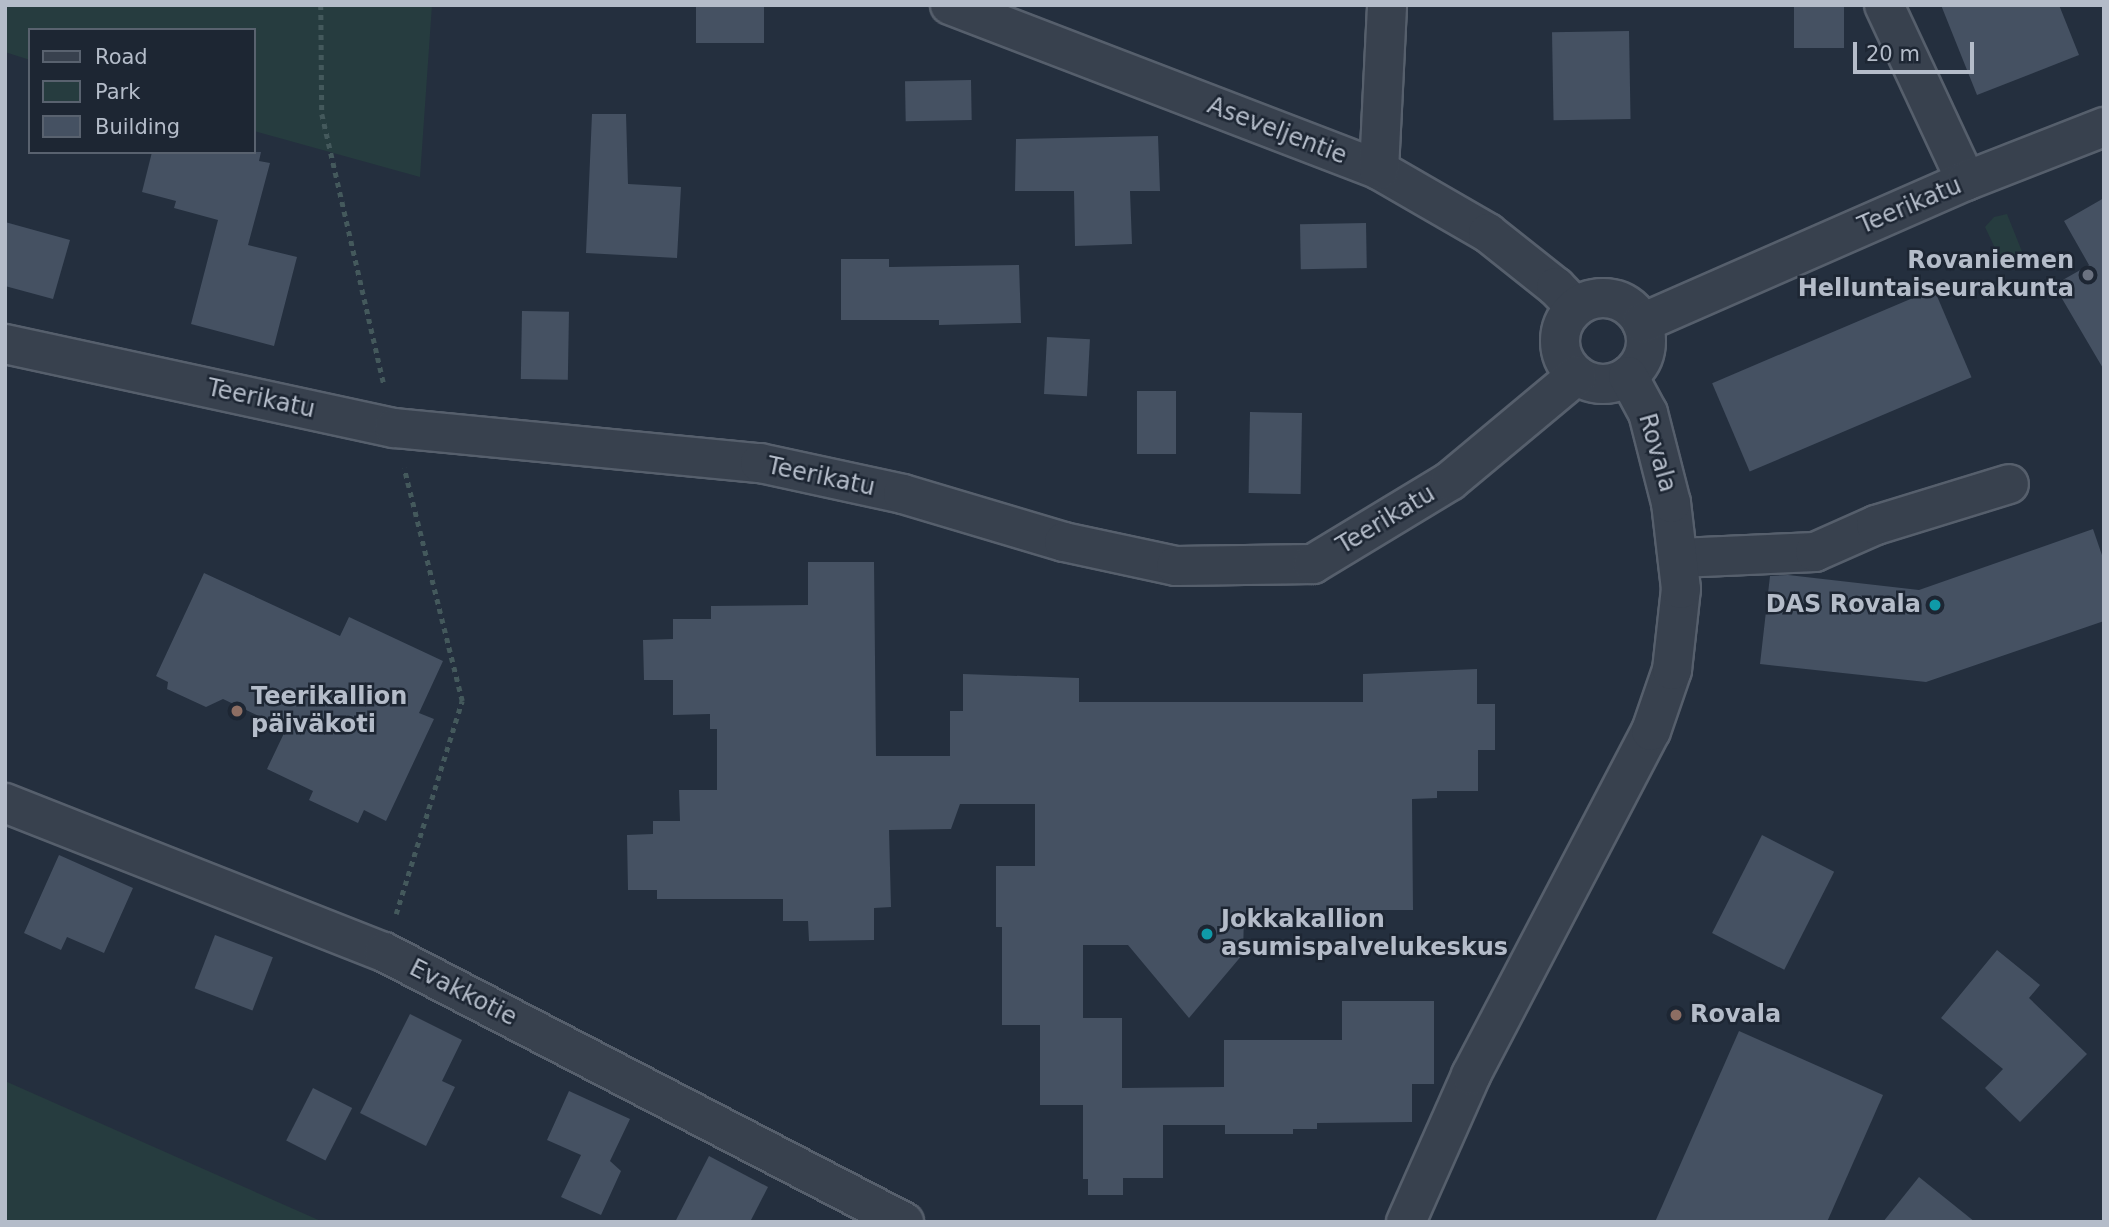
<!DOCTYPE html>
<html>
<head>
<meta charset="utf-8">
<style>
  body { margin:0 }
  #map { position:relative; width:2109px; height:1227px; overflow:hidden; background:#242f3e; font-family:"DejaVu Sans",sans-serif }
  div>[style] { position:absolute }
  .green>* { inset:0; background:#263c3f }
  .building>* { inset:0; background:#455162; transform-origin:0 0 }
  .path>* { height:4.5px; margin-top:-2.25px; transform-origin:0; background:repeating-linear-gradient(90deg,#44595c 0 5px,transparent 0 10px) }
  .roads { filter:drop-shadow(2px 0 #565f6c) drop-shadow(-2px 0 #565f6c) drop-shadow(0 2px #565f6c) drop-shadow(0 -2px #565f6c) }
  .minor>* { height:38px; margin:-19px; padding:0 19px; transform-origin:19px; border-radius:19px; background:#38414e }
  .minor>.ring { margin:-19px; padding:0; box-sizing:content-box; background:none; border:38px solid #38414e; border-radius:50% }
  .dots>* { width:19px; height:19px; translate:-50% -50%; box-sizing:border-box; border:4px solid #1d2633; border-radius:50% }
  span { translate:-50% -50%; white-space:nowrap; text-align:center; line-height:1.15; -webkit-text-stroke:5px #1d2633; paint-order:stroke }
  .street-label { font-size:24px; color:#b4bcc9 }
  .poi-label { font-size:24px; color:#b4bcc9; font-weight:700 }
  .right { translate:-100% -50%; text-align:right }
  .left { translate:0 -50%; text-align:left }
  .frame { position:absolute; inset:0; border:7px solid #b4bcc9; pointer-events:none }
  .legend { position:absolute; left:28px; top:28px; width:228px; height:126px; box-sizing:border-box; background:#1d2633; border:2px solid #59626f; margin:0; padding:9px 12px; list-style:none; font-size:21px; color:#b4bcc9 }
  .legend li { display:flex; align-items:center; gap:14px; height:35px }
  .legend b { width:35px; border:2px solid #59626f }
  .scale { position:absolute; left:1853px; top:42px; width:121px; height:32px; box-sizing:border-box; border:4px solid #b4bcc9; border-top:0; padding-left:9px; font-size:21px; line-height:24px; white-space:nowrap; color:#b4bcc9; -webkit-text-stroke:5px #1d2633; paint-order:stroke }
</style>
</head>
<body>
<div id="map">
  <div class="green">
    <i style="clip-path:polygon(5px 5px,432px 5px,420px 177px,254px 131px,254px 30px,30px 30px,30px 60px,5px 52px)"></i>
    <i style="clip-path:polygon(2007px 214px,2025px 259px,2003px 265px,1985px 227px,1994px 217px)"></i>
    <i style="clip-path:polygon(5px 1081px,323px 1222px,5px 1222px)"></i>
  </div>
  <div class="building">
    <i style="left:696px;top:5px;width:68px;height:38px"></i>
    <i style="left:1794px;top:5px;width:50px;height:43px"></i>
    <i style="clip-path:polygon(1941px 5px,2059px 5px,2079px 55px,1977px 95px)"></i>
    <i style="left:1629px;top:31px;width:88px;height:77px;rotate:89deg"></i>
    <i style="left:971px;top:80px;width:40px;height:66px;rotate:89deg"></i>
    <i style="clip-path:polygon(592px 114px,626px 114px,628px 184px,681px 187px,677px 258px,586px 253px)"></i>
    <i style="clip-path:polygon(1158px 136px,1160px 191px,1130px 191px,1132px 244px,1075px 246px,1074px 191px,1015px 191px,1016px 139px)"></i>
    <i style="clip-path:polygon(152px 152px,261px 152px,259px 161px,270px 163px,248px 245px,297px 257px,274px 346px,191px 324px,218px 220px,174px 208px,176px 201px,142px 192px)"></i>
    <i style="clip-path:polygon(2104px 198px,2104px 370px,2054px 285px,2089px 265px,2064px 221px)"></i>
    <i style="clip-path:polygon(5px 222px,70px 240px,53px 299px,5px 286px)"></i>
    <i style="left:1366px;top:223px;width:45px;height:66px;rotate:89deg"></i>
    <i style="clip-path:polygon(841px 259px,889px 259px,889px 267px,1019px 265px,1021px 323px,939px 325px,939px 320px,841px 320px)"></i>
    <i style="left:1934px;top:289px;width:96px;height:241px;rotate:67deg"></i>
    <i style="left:522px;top:311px;width:47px;height:68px;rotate:1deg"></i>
    <i style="left:1047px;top:337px;width:43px;height:57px;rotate:3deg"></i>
    <i style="left:1137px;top:391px;width:39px;height:63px"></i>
    <i style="left:1302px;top:413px;width:81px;height:52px;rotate:91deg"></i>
    <i style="clip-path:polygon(2093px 529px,2104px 561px,2104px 621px,1926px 682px,1760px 664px,1770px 576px,1788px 575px,1919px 590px)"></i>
    <i style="clip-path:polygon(808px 562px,874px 562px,876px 756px,950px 756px,950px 711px,963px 711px,963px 674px,1079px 678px,1079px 702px,1363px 702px,1363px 674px,1477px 669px,1477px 704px,1495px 704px,1495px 750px,1478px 750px,1478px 791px,1437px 791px,1437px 798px,1412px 799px,1413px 910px,1294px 910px,1294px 916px,1244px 916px,1243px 954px,1189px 1018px,1128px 945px,1083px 945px,1083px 1018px,1122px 1018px,1122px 1088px,1224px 1087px,1224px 1040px,1342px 1040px,1342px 1001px,1434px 1001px,1434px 1084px,1412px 1084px,1412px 1122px,1317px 1123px,1317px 1129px,1293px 1129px,1293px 1134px,1225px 1134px,1225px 1125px,1163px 1125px,1163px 1178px,1123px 1178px,1123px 1195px,1088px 1195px,1088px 1179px,1083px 1179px,1083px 1105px,1040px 1105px,1040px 1025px,1002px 1025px,1002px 927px,996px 927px,996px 866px,1035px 866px,1035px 804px,960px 804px,951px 829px,889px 830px,891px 907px,874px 908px,874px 940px,809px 941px,808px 921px,783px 921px,783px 899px,657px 899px,657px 890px,628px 890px,627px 835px,653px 834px,653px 821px,680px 821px,679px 790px,717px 790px,717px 729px,710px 729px,710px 714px,673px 715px,673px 680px,644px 680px,643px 640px,673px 639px,673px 619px,711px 619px,711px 606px,808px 605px)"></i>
    <i style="clip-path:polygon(204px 573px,340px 636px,349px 617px,443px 661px,419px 713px,434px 719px,386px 821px,364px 810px,358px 823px,309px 800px,313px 791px,267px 769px,286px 729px,223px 699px,206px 707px,167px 689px,168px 682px,156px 676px)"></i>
    <i style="left:1762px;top:835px;width:81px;height:110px;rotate:27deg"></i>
    <i style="clip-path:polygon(59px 855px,133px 888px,104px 953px,67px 937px,61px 950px,24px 933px)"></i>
    <i style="left:215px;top:935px;width:62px;height:57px;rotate:21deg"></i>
    <i style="clip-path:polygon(1997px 950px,2040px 985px,2029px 998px,2087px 1054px,2020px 1122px,1985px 1088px,2003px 1069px,1941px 1018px)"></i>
    <i style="clip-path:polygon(410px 1014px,462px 1040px,442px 1081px,455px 1087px,426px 1146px,360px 1113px)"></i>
    <i style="clip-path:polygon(1739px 1031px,1883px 1095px,1827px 1222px,1655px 1222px)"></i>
    <i style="left:313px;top:1088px;width:44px;height:59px;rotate:27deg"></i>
    <i style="clip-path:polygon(569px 1091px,630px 1119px,610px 1161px,621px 1171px,601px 1215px,561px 1197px,581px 1155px,547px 1140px)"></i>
    <i style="clip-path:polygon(709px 1156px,768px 1187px,750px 1222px,675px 1222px)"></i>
    <i style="clip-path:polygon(1919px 1177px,1975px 1222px,1883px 1222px)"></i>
  </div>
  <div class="path">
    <i style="left:321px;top:5px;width:109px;rotate:89.5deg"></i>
    <i style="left:322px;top:114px;width:277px;rotate:77.1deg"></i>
    <i style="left:396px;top:914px;width:223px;rotate:-72.8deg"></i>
    <i style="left:462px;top:701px;width:240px;rotate:-104deg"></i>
  </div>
  <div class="roads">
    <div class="minor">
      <i style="left:950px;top:5px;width:460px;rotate:21deg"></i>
      <i style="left:1379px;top:170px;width:126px;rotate:30deg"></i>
      <i style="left:1488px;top:233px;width:87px;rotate:38.5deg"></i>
      <i style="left:1556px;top:287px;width:28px;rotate:46deg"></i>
      <i style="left:1884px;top:5px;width:194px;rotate:65deg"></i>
      <i style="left:1379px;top:170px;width:165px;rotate:-87.2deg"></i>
      <i class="ring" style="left:1560px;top:298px;width:48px;height:48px"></i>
      <i style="left:1642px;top:323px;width:354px;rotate:-23.7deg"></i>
      <i style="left:1966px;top:181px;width:148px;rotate:-21.4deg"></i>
      <i style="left:5px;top:344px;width:398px;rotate:12.2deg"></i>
      <i style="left:394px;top:428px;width:368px;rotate:5.5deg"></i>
      <i style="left:760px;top:463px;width:146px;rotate:12.2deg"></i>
      <i style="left:903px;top:494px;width:168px;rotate:16.6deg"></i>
      <i style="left:1064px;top:542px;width:115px;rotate:12.1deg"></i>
      <i style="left:1176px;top:566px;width:137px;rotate:-0.8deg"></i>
      <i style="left:1313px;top:564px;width:160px;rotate:-31.2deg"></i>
      <i style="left:1450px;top:481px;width:165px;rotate:-39.8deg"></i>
      <i style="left:1679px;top:558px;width:136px;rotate:-2.5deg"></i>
      <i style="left:1815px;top:552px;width:67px;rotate:-23.9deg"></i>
      <i style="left:1876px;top:525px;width:139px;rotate:-17.1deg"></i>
      <i style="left:5px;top:803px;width:407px;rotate:21.5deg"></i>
      <i style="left:384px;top:952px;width:586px;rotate:27.44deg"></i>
      <i style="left:1406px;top:1222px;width:161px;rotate:-66.1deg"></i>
      <i style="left:1471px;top:1075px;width:388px;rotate:-62.4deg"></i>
      <i style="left:1651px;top:731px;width:65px;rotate:-71deg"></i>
      <i style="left:1672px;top:670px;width:81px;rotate:-83.7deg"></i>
      <i style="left:1681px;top:589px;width:87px;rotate:-96.6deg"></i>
      <i style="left:1671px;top:503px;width:93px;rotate:-104.3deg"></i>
      <i style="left:1648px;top:413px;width:42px;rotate:-118.4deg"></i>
    </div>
  </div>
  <div class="dots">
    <i style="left:2088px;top:275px;background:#6b7280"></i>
    <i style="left:1935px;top:605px;background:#0f9aa8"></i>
    <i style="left:237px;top:711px;background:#8d6e63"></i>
    <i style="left:1207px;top:934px;background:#0f9aa8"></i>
    <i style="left:1676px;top:1015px;background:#8d6e63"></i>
  </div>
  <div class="street-label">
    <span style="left:1277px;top:131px;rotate:21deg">Aseveljentie</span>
    <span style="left:1910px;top:206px;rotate:-23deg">Teerikatu</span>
    <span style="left:261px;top:399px;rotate:12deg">Teerikatu</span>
    <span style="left:1657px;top:453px;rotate:74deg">Rovala</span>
    <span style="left:821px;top:477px;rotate:12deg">Teerikatu</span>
    <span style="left:1386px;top:520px;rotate:-31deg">Teerikatu</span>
    <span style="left:463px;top:993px;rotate:27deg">Evakkotie</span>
  </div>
  <div class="poi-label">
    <span class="right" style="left:2074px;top:275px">Rovaniemen<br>Helluntaiseurakunta</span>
    <span class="right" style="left:1921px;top:605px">DAS Rovala</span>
    <span class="left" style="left:251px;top:711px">Teerikallion<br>päiväkoti</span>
    <span class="left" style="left:1221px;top:934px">Jokkakallion<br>asumispalvelukeskus</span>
    <span class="left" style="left:1690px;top:1015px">Rovala</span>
  </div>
  <div class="frame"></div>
  <ul class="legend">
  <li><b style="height:9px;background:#38414e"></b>Road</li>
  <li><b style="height:19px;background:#263c3f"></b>Park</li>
  <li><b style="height:19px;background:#455162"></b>Building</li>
  </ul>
  <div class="scale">20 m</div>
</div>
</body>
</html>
